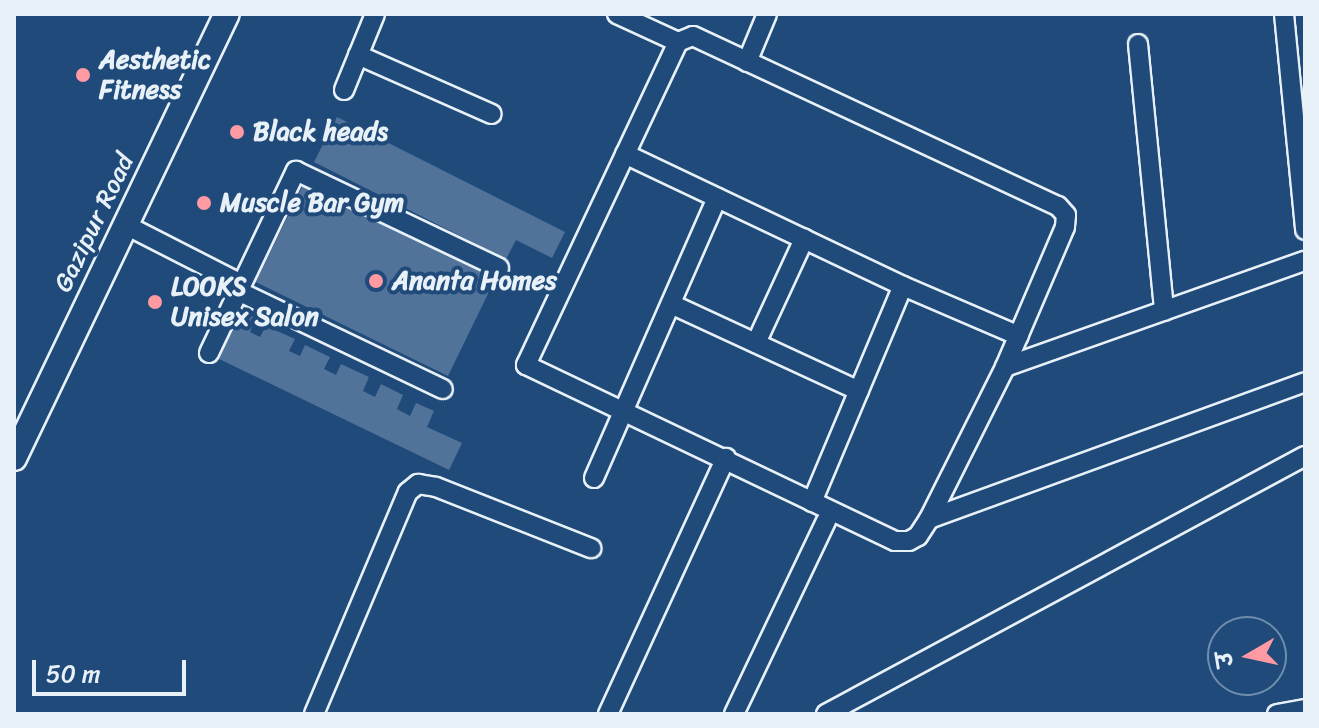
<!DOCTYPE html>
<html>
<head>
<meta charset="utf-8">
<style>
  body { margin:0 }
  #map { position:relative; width:1319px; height:728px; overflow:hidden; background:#1f4a7a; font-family:Sriracha,"Playpen Sans Deva",sans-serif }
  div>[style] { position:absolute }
  .building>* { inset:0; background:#517399; transform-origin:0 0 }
  .roads { filter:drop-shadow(2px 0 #e8f1f8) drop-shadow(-2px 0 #e8f1f8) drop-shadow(0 2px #e8f1f8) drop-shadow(0 -2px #e8f1f8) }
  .street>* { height:18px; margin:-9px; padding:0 9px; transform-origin:9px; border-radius:9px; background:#1f4a7a }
  .secondary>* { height:24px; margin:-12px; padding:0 12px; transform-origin:12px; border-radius:12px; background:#1f4a7a }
  .dots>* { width:22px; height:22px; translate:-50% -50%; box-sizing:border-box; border:4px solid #1f4a7a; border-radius:50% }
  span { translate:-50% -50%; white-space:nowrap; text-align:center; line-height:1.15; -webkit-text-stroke:8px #1f4a7a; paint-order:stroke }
  .poi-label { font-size:26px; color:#e8f1f8; font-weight:700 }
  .left { translate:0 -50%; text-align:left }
  .street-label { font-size:26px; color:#e8f1f8 }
  .frame { position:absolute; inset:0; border:16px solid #e8f1f8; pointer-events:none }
  .north { position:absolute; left:1207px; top:616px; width:80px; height:80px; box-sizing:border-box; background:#1f4a7a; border:2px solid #6f8dac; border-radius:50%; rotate:261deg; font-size:22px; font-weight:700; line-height:32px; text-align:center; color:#e8f1f8 }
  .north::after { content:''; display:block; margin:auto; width:28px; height:36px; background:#ff9aa2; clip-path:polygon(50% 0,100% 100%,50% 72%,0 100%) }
  .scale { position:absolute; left:32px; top:660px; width:154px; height:36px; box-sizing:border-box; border:4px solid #e8f1f8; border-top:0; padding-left:10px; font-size:24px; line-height:28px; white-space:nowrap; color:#e8f1f8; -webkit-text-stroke:6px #1f4a7a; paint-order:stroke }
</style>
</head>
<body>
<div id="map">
  <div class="building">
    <i style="clip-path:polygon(337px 117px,565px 232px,552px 258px,516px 240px,506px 259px,314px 162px)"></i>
    <i style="left:303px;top:185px;width:214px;height:108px;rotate:26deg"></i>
    <i style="clip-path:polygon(239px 310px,256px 318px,250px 332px,260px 337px,266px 326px,295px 339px,289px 351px,300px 356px,305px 345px,330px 357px,324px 369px,336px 375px,341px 364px,369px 377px,363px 391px,375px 397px,381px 384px,403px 395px,397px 409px,410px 416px,416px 403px,434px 411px,427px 427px,462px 443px,449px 470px,217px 358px)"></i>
  </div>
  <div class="roads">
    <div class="street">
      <i style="left:617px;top:14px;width:67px;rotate:24.7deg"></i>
      <i style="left:678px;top:42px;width:357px;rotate:115.2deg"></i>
      <i style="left:526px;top:365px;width:409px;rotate:25.5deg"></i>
      <i style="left:895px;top:541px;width:14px"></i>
      <i style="left:909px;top:541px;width:10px;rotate:-29deg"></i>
      <i style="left:918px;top:536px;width:20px;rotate:-57deg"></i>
      <i style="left:929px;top:519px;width:400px;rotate:-20deg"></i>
      <i style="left:1284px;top:14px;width:217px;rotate:84.4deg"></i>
      <i style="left:678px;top:42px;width:16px;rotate:-22deg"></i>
      <i style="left:693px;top:36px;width:403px;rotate:25deg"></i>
      <i style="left:1058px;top:206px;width:12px;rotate:48deg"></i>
      <i style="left:1066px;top:215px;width:12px;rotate:95deg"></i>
      <i style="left:1065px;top:227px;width:152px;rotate:113.2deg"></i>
      <i style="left:1138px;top:44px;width:268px;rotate:84.4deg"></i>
      <i style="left:358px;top:55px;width:146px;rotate:23.8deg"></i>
      <i style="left:747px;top:62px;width:52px;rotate:-67.4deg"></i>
      <i style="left:344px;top:90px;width:82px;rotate:-67.8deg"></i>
      <i style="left:625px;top:154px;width:308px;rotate:25.4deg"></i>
      <i style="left:903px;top:286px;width:126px;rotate:23.3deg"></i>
      <i style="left:124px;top:224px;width:131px;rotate:27.1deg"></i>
      <i style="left:238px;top:291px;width:227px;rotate:25.6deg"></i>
      <i style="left:671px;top:304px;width:207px;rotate:24.8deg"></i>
      <i style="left:756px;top:343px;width:115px;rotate:-65.2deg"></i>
      <i style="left:209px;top:353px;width:202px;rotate:-64.5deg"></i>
      <i style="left:296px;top:171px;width:225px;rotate:25.5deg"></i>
      <i style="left:594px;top:478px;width:306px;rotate:-66.3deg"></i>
      <i style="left:812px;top:502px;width:234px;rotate:-67.2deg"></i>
      <i style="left:929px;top:519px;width:170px;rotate:-63.4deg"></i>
      <i style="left:1005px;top:367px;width:318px;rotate:-19.5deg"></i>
      <i style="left:314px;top:714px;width:241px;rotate:-67.1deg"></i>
      <i style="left:408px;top:492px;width:13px;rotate:-39deg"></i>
      <i style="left:418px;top:484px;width:18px;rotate:9deg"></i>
      <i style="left:436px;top:487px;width:167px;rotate:21.5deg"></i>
      <i style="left:608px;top:714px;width:282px;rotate:-65.3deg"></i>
      <i style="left:734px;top:714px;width:214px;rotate:-64.5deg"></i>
      <i style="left:826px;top:714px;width:544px;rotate:-28.31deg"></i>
      <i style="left:1277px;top:714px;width:28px;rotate:-10deg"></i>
    </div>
    <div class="secondary">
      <i style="left:14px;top:458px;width:492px;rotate:-64.4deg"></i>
    </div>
  </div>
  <div class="dots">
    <i style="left:83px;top:75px;background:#ff9aa2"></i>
    <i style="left:237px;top:132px;background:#ff9aa2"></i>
    <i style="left:204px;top:203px;background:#ff9aa2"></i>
    <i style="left:376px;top:281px;background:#ff9aa2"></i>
    <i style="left:155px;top:302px;background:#ff9aa2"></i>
  </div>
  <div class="poi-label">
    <span class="left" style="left:99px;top:75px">Aesthetic<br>Fitness</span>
    <span class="left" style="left:253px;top:132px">Black heads</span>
    <span class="left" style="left:220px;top:203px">Muscle Bar Gym</span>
    <span class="left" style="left:392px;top:281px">Ananta Homes</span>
    <span class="left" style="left:171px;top:302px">LOOKS<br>Unisex Salon</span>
  </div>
  <div class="street-label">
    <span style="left:94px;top:223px;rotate:-64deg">Gazipur Road</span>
  </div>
  <div class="frame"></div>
  <div class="north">उ</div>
  <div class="scale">50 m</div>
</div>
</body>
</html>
